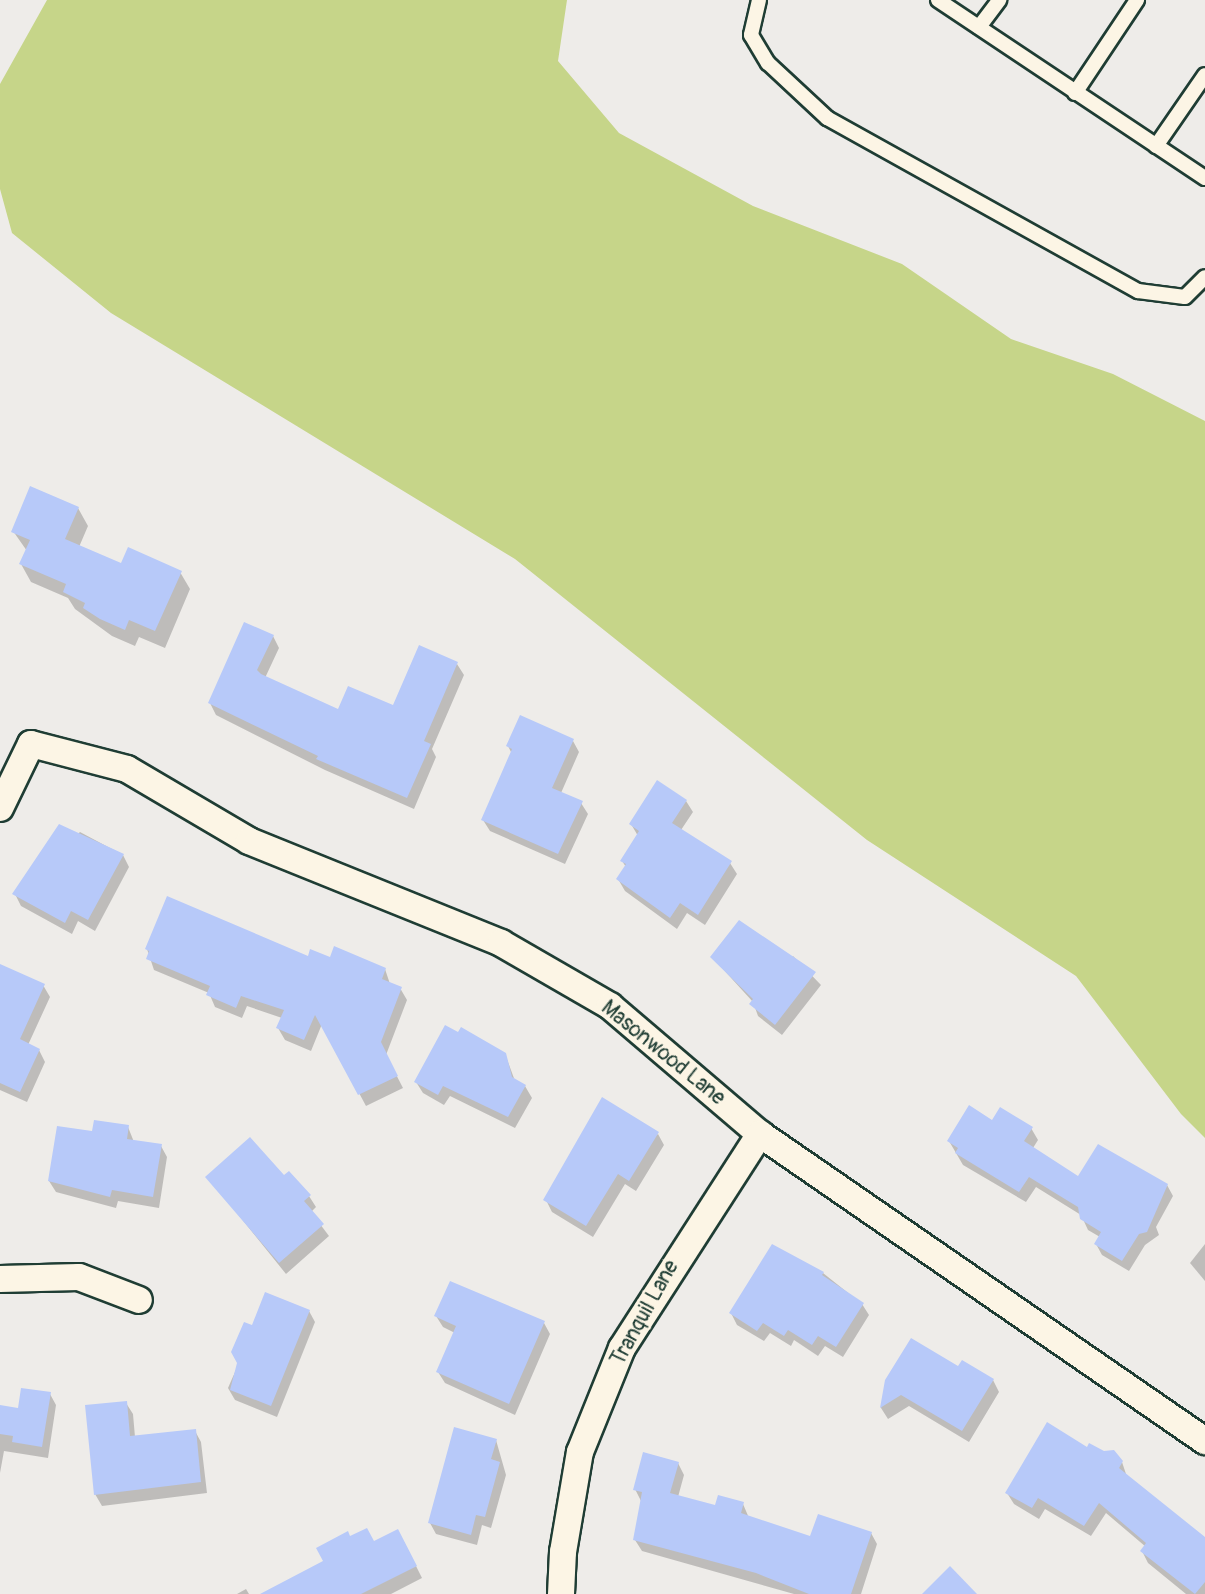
<!DOCTYPE html>
<html>
<head>
<meta charset="utf-8">
<style>
  body { margin:0 }
  #map { position:relative; width:1205px; height:1594px; overflow:hidden; background:#eeece9; font-family:Pangolin,sans-serif }
  div>[style] { position:absolute }
  .green>* { inset:0; background:#c6d589 }
  .shadow>* { inset:0; background:#0003 }
  .building>* { inset:0; background:#b7c9f9 }
  .roads { filter:drop-shadow(2px 0 #1f3d34) drop-shadow(-2px 0 #1f3d34) drop-shadow(0 2px #1f3d34) drop-shadow(0 -2px #1f3d34) }
  .lane>* { height:14px; margin:-7px; padding:0 7px; transform-origin:7px; border-radius:7px; background:#fcf5e5 }
  .street>* { height:26px; margin:-13px; padding:0 13px; transform-origin:13px; border-radius:13px; background:#fcf5e5 }
  span { translate:-50% -50%; white-space:nowrap; text-align:center; line-height:1.15; -webkit-text-stroke:5px #fcf5e5; paint-order:stroke }
  .street-label { font-size:21px; color:#1f3d34 }
</style>
</head>
<body>
<div id="map">
  <div class="green">
    <i style="clip-path:polygon(47px 0,567px 0,558px 61px,619px 133px,753px 206px,902px 264px,1011px 339px,1113px 374px,1205px 421px,1205px 1138px,1181px 1114px,1076px 976px,867px 840px,515px 559px,111px 313px,12px 233px,0 189px,0 84px)"></i>
  </div>
  <div class="shadow">
    <i style="clip-path:polygon(78px 508px,88px 526px,79px 547px,122px 565px,180px 572px,190px 589px,165px 648px,139px 637px,135px 646px,112px 636px,75px 609px,68px 598px,31px 582px,21px 564px,27px 551px,13px 531px)"></i>
    <i style="clip-path:polygon(273px 636px,279px 648px,265px 678px,339px 712px,394px 708px,457px 664px,464px 675px,432px 749px,436px 757px,414px 809px,325px 770px,216px 715px,210px 703px)"></i>
    <i style="clip-path:polygon(573px 741px,579px 752px,561px 793px,581px 803px,588px 814px,565px 864px,490px 831px,483px 820px,512px 754px,508px 746px)"></i>
    <i style="clip-path:polygon(686px 801px,693px 812px,681px 830px,730px 863px,737px 874px,705px 925px,687px 913px,677px 929px,625px 891px,618px 879px,626px 867px,622px 861px,638px 836px,631px 824px)"></i>
    <i style="clip-path:polygon(80px 832px,123px 855px,129px 867px,95px 931px,78px 921px,72px 934px,21px 906px,15px 894px)"></i>
    <i style="clip-path:polygon(147px 949px,331px 959px,385px 969px,390px 984px,400px 988px,407px 1000px,386px 1055px,403px 1088px,366px 1106px,322px 1024px,311px 1051px,285px 1040px,278px 1028px,282px 1018px,247px 1006px,242px 1018px,215px 1007px,209px 993px,154px 970px)"></i>
    <i style="clip-path:polygon(793px 956px,821px 985px,782px 1035px,758px 1016px,753px 1002px,712px 957px,790px 960px)"></i>
    <i style="clip-path:polygon(0 966px,43px 985px,50px 997px,28px 1045px,39px 1050px,45px 1062px,27px 1102px,0 1090px)"></i>
    <i style="clip-path:polygon(459px 1035px,505px 1054px,515px 1081px,525px 1086px,532px 1098px,515px 1128px,450px 1096px,444px 1105px,423px 1093px,416px 1082px)"></i>
    <i style="clip-path:polygon(992px 1123px,1031px 1128px,1038px 1140px,1033px 1148px,1078px 1178px,1167px 1185px,1173px 1196px,1156px 1227px,1159px 1235px,1145px 1245px,1129px 1271px,1102px 1255px,1096px 1244px,1100px 1237px,1088px 1230px,1081px 1215px,1036px 1187px,1026px 1202px,963px 1165px,949px 1141px)"></i>
    <i style="clip-path:polygon(128px 1127px,134px 1142px,161px 1146px,167px 1157px,159px 1208px,118px 1201px,116px 1208px,56px 1192px,49px 1181px,94px 1133px)"></i>
    <i style="clip-path:polygon(658px 1134px,664px 1145px,636px 1191px,625px 1184px,593px 1237px,552px 1212px,546px 1200px)"></i>
    <i style="clip-path:polygon(208px 1177px,284px 1178px,309px 1196px,316px 1207px,311px 1212px,329px 1236px,286px 1274px)"></i>
    <i style="clip-path:polygon(1205px 1244px,1205px 1281px,1190px 1263px)"></i>
    <i style="clip-path:polygon(823px 1273px,862px 1304px,869px 1315px,843px 1357px,825px 1346px,818px 1356px,794px 1340px,791px 1346px,770px 1333px,764px 1341px,737px 1325px,731px 1313px)"></i>
    <i style="clip-path:polygon(309px 1311px,315px 1322px,277px 1417px,235px 1400px,228px 1388px,239px 1363px)"></i>
    <i style="clip-path:polygon(436px 1316px,544px 1323px,550px 1334px,515px 1415px,445px 1383px,438px 1372px,455px 1333px,443px 1327px)"></i>
    <i style="clip-path:polygon(959px 1368px,993px 1380px,999px 1392px,969px 1442px,909px 1406px,888px 1419px,881px 1408px,886px 1381px)"></i>
    <i style="clip-path:polygon(50px 1394px,56px 1405px,48px 1458px,4px 1451px,0 1473px,0 1407px,19px 1410px)"></i>
    <i style="clip-path:polygon(126px 1403px,133px 1414px,135px 1437px,195px 1431px,201px 1442px,207px 1493px,102px 1506px,95px 1494px)"></i>
    <i style="clip-path:polygon(496px 1440px,506px 1475px,491px 1528px,482px 1525px,477px 1545px,436px 1534px,430px 1523px)"></i>
    <i style="clip-path:polygon(1087px 1450px,1122px 1462px,1127px 1477px,1205px 1540px,1205px 1594px,1186px 1594px,1148px 1563px,1142px 1551px,1146px 1547px,1106px 1513px,1091px 1536px,1045px 1509px,1039px 1519px,1014px 1504px,1007px 1493px)"></i>
    <i style="clip-path:polygon(678px 1463px,684px 1475px,678px 1497px,716px 1507px,743px 1504px,749px 1518px,811px 1538px,871px 1533px,877px 1544px,861px 1594px,794px 1594px,642px 1551px,635px 1540px,641px 1501px,635px 1489px)"></i>
    <i style="clip-path:polygon(404px 1542px,422px 1578px,391px 1594px,263px 1594px,374px 1543px)"></i>
    <i style="clip-path:polygon(246px 1589px,249px 1594px,237px 1594px)"></i>
  </div>
  <div class="building">
    <i style="clip-path:polygon(30px 486px,79px 507px,65px 539px,121px 563px,128px 547px,182px 571px,155px 631px,129px 620px,125px 630px,100px 619px,83px 608px,85px 603px,63px 592px,66px 584px,19px 564px,30px 540px,11px 532px)"></i>
    <i style="clip-path:polygon(244px 622px,274px 635px,257px 670px,261px 674px,338px 709px,348px 686px,393px 705px,419px 645px,458px 662px,424px 741px,431px 744px,407px 798px,316px 759px,318px 756px,208px 703px)"></i>
    <i style="clip-path:polygon(520px 715px,574px 739px,552px 788px,583px 801px,558px 854px,481px 820px,512px 749px,506px 746px)"></i>
    <i style="clip-path:polygon(657px 780px,687px 800px,672px 823px,732px 861px,698px 915px,680px 903px,670px 918px,616px 879px,626px 864px,620px 861px,639px 831px,629px 824px)"></i>
    <i style="clip-path:polygon(59px 824px,124px 854px,88px 920px,71px 911px,65px 923px,12px 894px)"></i>
    <i style="clip-path:polygon(167px 896px,308px 956px,310px 949px,330px 957px,334px 946px,386px 968px,382px 979px,402px 987px,381px 1042px,398px 1076px,358px 1095px,315px 1015px,304px 1040px,276px 1028px,284px 1010px,241px 996px,236px 1008px,206px 995px,210px 986px,146px 959px,149px 951px,145px 949px)"></i>
    <i style="clip-path:polygon(739px 920px,816px 972px,775px 1025px,749px 1004px,753px 999px,710px 957px)"></i>
    <i style="clip-path:polygon(0 964px,45px 984px,20px 1039px,40px 1049px,20px 1092px,0 1083px)"></i>
    <i style="clip-path:polygon(445px 1025px,458px 1032px,461px 1027px,506px 1053px,512px 1077px,526px 1085px,508px 1117px,443px 1086px,438px 1095px,414px 1082px)"></i>
    <i style="clip-path:polygon(602px 1097px,659px 1132px,629px 1181px,618px 1174px,586px 1226px,543px 1200px)"></i>
    <i style="clip-path:polygon(969px 1105px,992px 1120px,1000px 1107px,1033px 1127px,1024px 1141px,1078px 1176px,1098px 1144px,1168px 1184px,1147px 1232px,1139px 1234px,1122px 1261px,1094px 1244px,1101px 1232px,1080px 1219px,1078px 1207px,1029px 1177px,1019px 1192px,955px 1153px,958px 1148px,947px 1141px)"></i>
    <i style="clip-path:polygon(94px 1120px,129px 1125px,127px 1139px,162px 1144px,153px 1197px,112px 1190px,110px 1197px,48px 1181px,57px 1126px,92px 1131px)"></i>
    <i style="clip-path:polygon(250px 1137px,284px 1175px,289px 1171px,311px 1195px,304px 1201px,324px 1224px,279px 1263px,205px 1177px)"></i>
    <i style="clip-path:polygon(772px 1244px,824px 1272px,822px 1275px,864px 1303px,836px 1347px,818px 1336px,812px 1345px,788px 1330px,784px 1336px,763px 1323px,757px 1331px,729px 1313px)"></i>
    <i style="clip-path:polygon(450px 1281px,545px 1321px,509px 1404px,436px 1372px,456px 1326px,434px 1316px)"></i>
    <i style="clip-path:polygon(265px 1292px,310px 1310px,271px 1406px,230px 1390px,237px 1363px,231px 1352px,244px 1322px,252px 1325px)"></i>
    <i style="clip-path:polygon(911px 1338px,958px 1366px,962px 1360px,994px 1379px,962px 1431px,901px 1395px,880px 1408px,885px 1380px)"></i>
    <i style="clip-path:polygon(21px 1388px,51px 1392px,42px 1447px,12px 1442px,13px 1436px,0 1434px,0 1405px,18px 1408px)"></i>
    <i style="clip-path:polygon(127px 1401px,130px 1436px,196px 1429px,201px 1482px,94px 1495px,85px 1405px)"></i>
    <i style="clip-path:polygon(1047px 1422px,1087px 1447px,1089px 1443px,1104px 1451px,1114px 1450px,1123px 1461px,1119px 1468px,1205px 1537px,1205px 1582px,1195px 1594px,1140px 1551px,1146px 1543px,1099px 1503px,1084px 1526px,1038px 1498px,1032px 1508px,1005px 1493px)"></i>
    <i style="clip-path:polygon(454px 1427px,497px 1439px,491px 1459px,500px 1462px,485px 1517px,476px 1515px,471px 1535px,428px 1523px)"></i>
    <i style="clip-path:polygon(643px 1452px,679px 1462px,670px 1493px,715px 1505px,718px 1495px,744px 1502px,741px 1513px,810px 1536px,818px 1514px,872px 1532px,851px 1594px,809px 1594px,756px 1573px,633px 1540px,642px 1492px,633px 1490px)"></i>
    <i style="clip-path:polygon(367px 1528px,374px 1541px,398px 1529px,417px 1566px,361px 1594px,260px 1594px,323px 1561px,316px 1548px,348px 1531px,350px 1536px)"></i>
    <i style="clip-path:polygon(950px 1566px,977px 1594px,922px 1594px)"></i>
  </div>
  <div class="roads">
    <div class="lane">
      <i style="left:759px;top:0;width:36px;rotate:103deg"></i>
      <i style="left:751px;top:35px;width:33px;rotate:59deg"></i>
      <i style="left:768px;top:63px;width:81px;rotate:43deg"></i>
      <i style="left:827px;top:118px;width:356px;rotate:29.1deg"></i>
      <i style="left:1138px;top:291px;width:47px;rotate:7.3deg"></i>
      <i style="left:1185px;top:297px;width:28px;rotate:-45deg"></i>
      <i style="left:938px;top:0;width:321px;rotate:33.7deg"></i>
      <i style="left:979px;top:27px;width:34px;rotate:-53deg"></i>
      <i style="left:1075px;top:93px;width:112px;rotate:-56.3deg"></i>
      <i style="left:1156px;top:146px;width:86px;rotate:-55.4deg"></i>
    </div>
    <div class="street">
      <i style="left:0;top:808px;width:71px;rotate:-64.2deg"></i>
      <i style="left:31px;top:744px;width:99px;rotate:14.6deg"></i>
      <i style="left:127px;top:769px;width:142px;rotate:30.5deg"></i>
      <i style="left:249px;top:841px;width:272px;rotate:22deg"></i>
      <i style="left:501px;top:943px;width:126px;rotate:30deg"></i>
      <i style="left:610px;top:1006px;width:197px;rotate:40.5deg"></i>
      <i style="left:760px;top:1134px;width:541px;rotate:34.6deg"></i>
      <i style="left:0;top:1279px;width:79px;rotate:-1.5deg"></i>
      <i style="left:79px;top:1277px;width:64px;rotate:21deg"></i>
      <i style="left:561px;top:1594px;width:42px;rotate:-87.3deg"></i>
      <i style="left:563px;top:1552px;width:101px;rotate:-80.4deg"></i>
      <i style="left:580px;top:1452px;width:112px;rotate:-68deg"></i>
      <i style="left:622px;top:1348px;width:255px;rotate:-57.2deg"></i>
    </div>
  </div>
  <div class="street-label">
    <span style="left:663px;top:1053px;rotate:39deg">Masonwood Lane</span>
    <span style="left:645px;top:1313px;rotate:-61deg">Tranquil Lane</span>
  </div>
</div>
</body>
</html>
